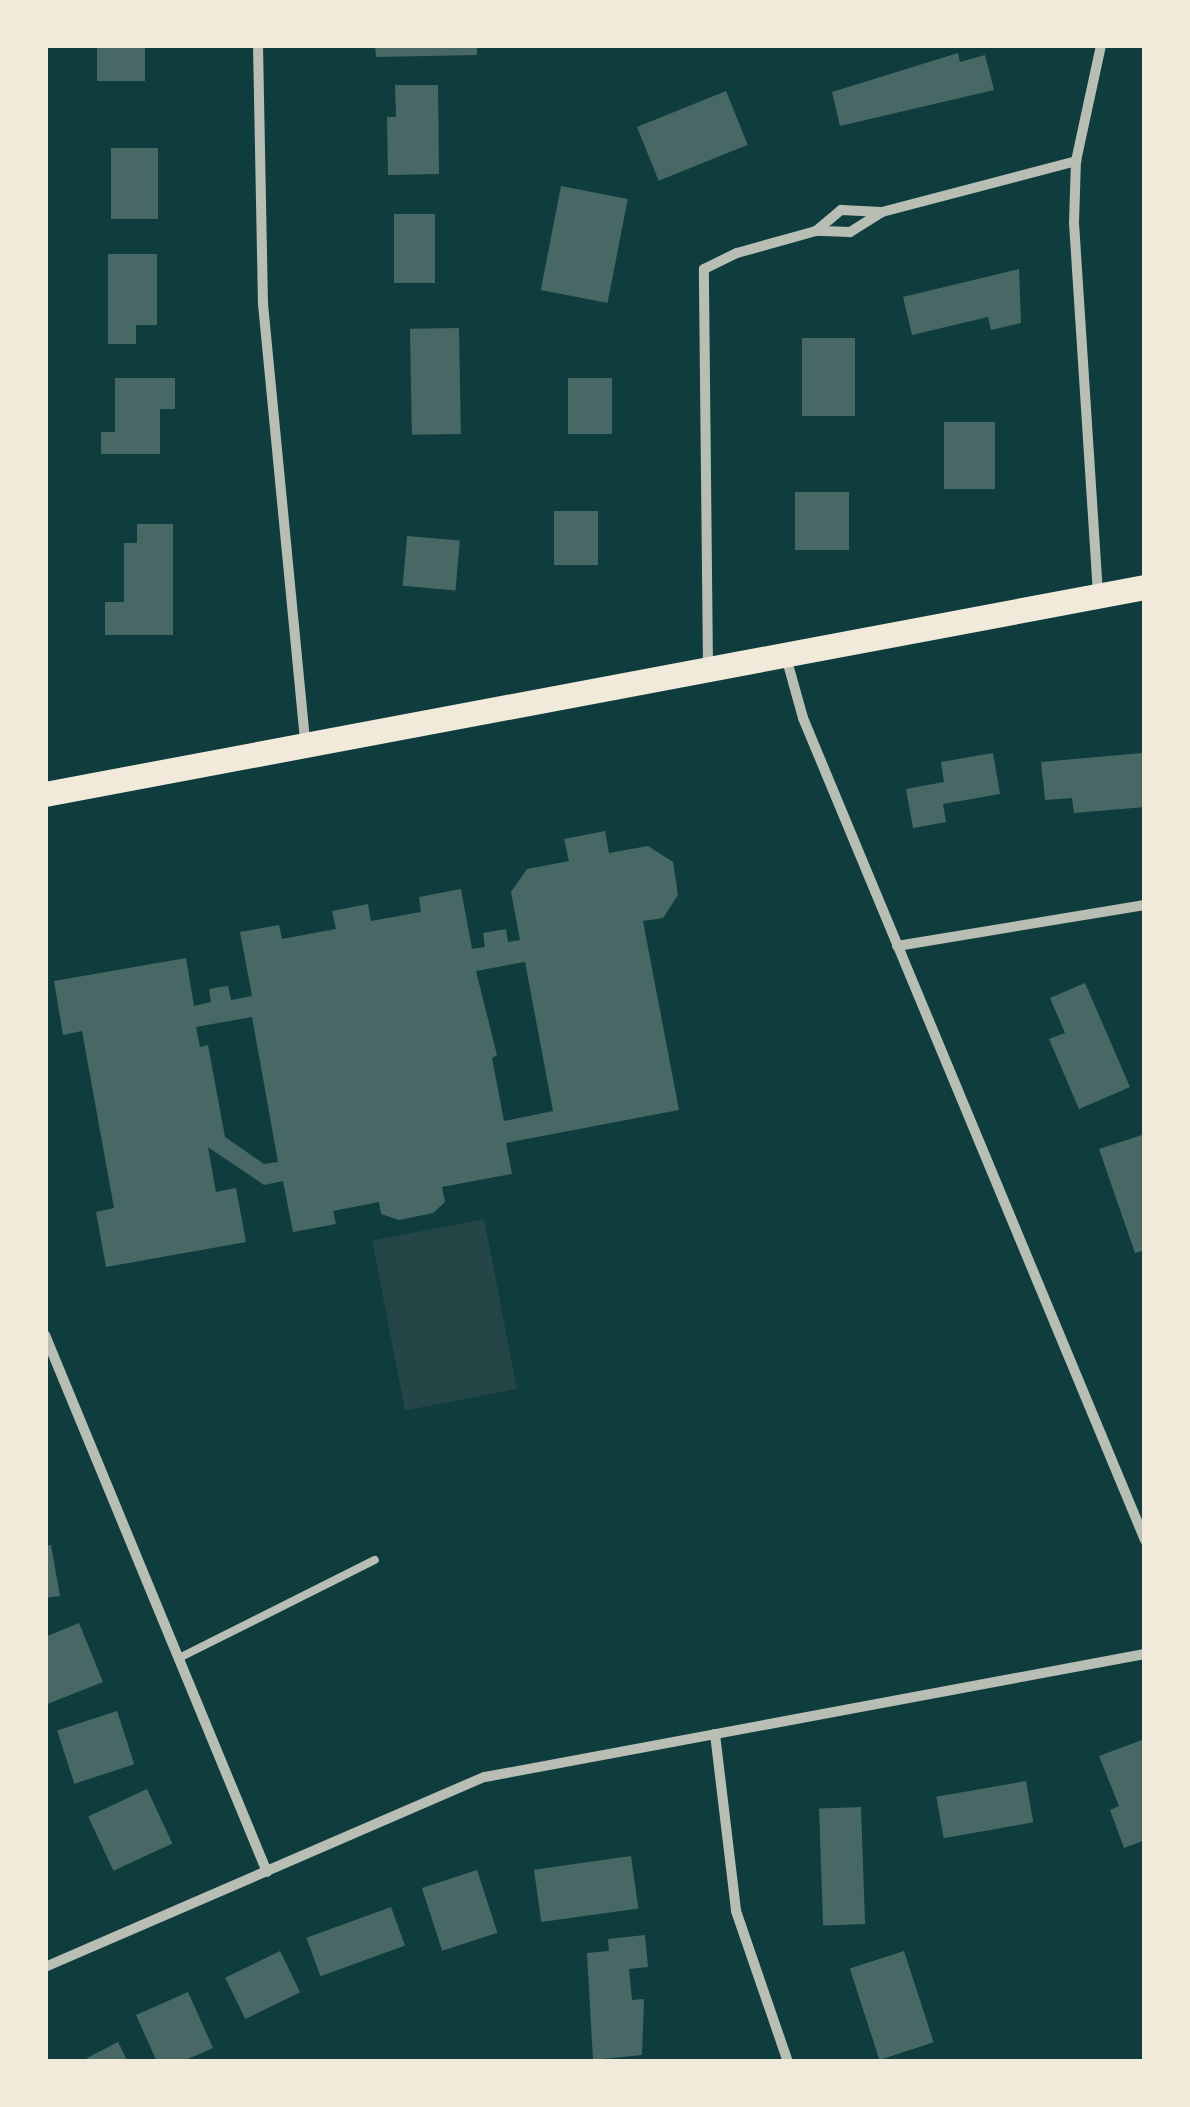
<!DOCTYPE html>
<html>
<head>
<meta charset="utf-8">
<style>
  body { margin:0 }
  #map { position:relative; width:1190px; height:2107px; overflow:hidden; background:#0f3d3e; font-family:"Noto Sans",sans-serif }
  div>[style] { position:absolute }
  .green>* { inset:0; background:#244646; transform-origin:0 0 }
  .building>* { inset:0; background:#486865; transform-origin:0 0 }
  .service>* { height:8px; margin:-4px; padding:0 4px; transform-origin:4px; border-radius:4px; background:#b8beb3 }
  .minor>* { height:10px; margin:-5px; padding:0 5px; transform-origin:5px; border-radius:5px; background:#b8beb3 }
  .primary>* { height:25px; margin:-12.5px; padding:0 12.5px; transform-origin:12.5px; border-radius:12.5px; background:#f1e9da }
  span { translate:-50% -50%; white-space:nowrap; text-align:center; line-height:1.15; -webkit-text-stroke:8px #f1e9da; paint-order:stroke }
  .frame { position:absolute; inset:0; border:48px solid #f1e9da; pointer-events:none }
</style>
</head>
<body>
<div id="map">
  <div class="green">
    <i style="left:484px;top:1219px;width:173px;height:114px;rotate:79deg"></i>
  </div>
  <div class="building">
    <i style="left:97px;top:45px;width:48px;height:36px"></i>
    <i style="clip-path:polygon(375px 45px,477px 45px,477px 55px,376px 57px)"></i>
    <i style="clip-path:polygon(958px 53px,960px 62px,985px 55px,994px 90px,840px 126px,832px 92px)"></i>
    <i style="clip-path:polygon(395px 85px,438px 85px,439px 174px,388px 175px,387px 117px,396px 117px)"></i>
    <i style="left:726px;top:91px;width:58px;height:96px;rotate:68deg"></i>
    <i style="left:111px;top:148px;width:47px;height:71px"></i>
    <i style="left:561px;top:186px;width:68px;height:106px;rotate:11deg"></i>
    <i style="left:394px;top:214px;width:41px;height:69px"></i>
    <i style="clip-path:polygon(108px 254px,157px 254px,157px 325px,136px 325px,136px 344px,108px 344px)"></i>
    <i style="clip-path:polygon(1019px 269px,1021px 323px,991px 330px,988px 317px,912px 335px,903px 297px)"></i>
    <i style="left:459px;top:328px;width:106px;height:49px;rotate:89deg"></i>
    <i style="left:802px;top:338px;width:53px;height:78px"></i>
    <i style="clip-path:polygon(115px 378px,175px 378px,175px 409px,160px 409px,160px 454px,101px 454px,101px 432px,115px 432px)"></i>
    <i style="left:568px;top:378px;width:44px;height:56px"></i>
    <i style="left:944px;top:422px;width:51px;height:67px"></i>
    <i style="left:795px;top:492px;width:54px;height:58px"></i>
    <i style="left:554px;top:511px;width:44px;height:54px"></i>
    <i style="clip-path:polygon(137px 524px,173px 524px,173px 635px,105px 635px,105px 602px,124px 602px,124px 543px,137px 543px)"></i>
    <i style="left:407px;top:536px;width:53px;height:50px;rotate:5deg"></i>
    <i style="clip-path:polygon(993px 753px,1000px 794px,943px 804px,946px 822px,913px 828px,906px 789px,944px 782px,941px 762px)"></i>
    <i style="clip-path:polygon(1142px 753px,1145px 807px,1074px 813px,1072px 798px,1045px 800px,1041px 762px)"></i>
    <i style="clip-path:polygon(evenodd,605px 831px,609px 853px,648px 846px,673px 862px,678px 895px,663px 918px,643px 921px,679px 1110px,506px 1143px,512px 1174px,442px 1187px,445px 1202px,433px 1213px,399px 1220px,381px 1214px,379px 1202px,333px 1211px,336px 1224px,293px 1232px,283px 1181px,264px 1185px,208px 1147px,216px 1192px,236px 1188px,246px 1242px,106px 1267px,96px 1212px,114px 1208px,82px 1031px,63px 1035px,54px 981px,186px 958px,194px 1006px,211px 1002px,209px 989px,220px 987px,228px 986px,231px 1000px,252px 996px,240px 932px,279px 925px,282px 939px,336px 929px,332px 911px,368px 904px,371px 921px,421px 912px,419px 897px,461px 889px,472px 949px,485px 947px,483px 933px,506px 929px,508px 942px,520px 940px,511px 892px,527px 869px,569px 861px,564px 839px,605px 831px,525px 962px,553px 1111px,504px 1121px,492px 1058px,497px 1055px,476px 971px,525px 962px,605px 831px,252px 1017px,278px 1162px,264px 1164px,225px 1137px,208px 1045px,200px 1047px,196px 1027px,252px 1017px)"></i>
    <i style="clip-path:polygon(1085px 983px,1130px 1087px,1079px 1109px,1049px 1039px,1065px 1033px,1050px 998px)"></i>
    <i style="clip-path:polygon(1145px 1134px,1145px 1250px,1135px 1253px,1099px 1149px)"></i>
    <i style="clip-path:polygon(51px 1545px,60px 1596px,45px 1598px,45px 1546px)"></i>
    <i style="clip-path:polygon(79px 1623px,103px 1682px,45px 1705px,45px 1637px)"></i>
    <i style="left:117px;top:1711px;width:56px;height:63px;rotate:72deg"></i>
    <i style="clip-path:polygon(1142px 1740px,1145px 1840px,1124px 1848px,1110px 1810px,1119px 1806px,1099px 1756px)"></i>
    <i style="left:1026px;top:1781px;width:42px;height:91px;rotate:80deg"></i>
    <i style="left:147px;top:1789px;width:60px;height:65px;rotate:65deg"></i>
    <i style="left:861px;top:1807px;width:117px;height:42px;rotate:88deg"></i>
    <i style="left:631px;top:1856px;width:53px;height:98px;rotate:82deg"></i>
    <i style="left:477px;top:1870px;width:66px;height:58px;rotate:72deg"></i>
    <i style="left:391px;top:1907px;width:41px;height:90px;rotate:70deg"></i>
    <i style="clip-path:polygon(645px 1935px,648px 1967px,629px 1969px,632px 2000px,644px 1999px,642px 2055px,593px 2060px,587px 1953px,609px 1951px,608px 1939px)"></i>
    <i style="left:280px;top:1951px;width:46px;height:61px;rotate:64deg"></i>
    <i style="left:904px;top:1951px;width:96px;height:57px;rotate:72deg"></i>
    <i style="clip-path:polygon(188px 1992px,213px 2048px,181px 2062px,157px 2062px,136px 2015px)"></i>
    <i style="clip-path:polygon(118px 2042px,128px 2062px,89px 2062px,87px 2058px)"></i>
  </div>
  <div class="service">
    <i style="left:179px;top:1658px;width:219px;rotate:-26.6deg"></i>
  </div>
  <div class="minor">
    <i style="left:258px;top:45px;width:259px;rotate:88.9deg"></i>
    <i style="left:263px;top:304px;width:441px;rotate:84.5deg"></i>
    <i style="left:882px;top:212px;width:38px;rotate:148deg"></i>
    <i style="left:850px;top:232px;width:34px;rotate:-178deg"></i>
    <i style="left:816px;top:231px;width:33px;rotate:-40deg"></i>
    <i style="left:841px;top:210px;width:41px;rotate:2.8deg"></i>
    <i style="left:882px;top:212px;width:201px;rotate:-14.7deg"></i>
    <i style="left:1098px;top:594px;width:372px;rotate:-93.7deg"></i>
    <i style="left:1074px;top:223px;width:62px;rotate:-88.2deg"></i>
    <i style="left:1076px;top:161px;width:119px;rotate:-77.8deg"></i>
    <i style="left:786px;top:657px;width:63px;rotate:74.4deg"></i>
    <i style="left:803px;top:718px;width:890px;rotate:67.41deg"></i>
    <i style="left:708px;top:667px;width:398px;rotate:-90.6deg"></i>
    <i style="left:704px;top:269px;width:37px;rotate:-26deg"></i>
    <i style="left:737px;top:253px;width:82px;rotate:-15.6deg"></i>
    <i style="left:897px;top:946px;width:251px;rotate:-9.4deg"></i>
    <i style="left:45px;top:1335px;width:581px;rotate:67.54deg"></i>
    <i style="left:715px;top:1734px;width:178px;rotate:83.2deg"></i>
    <i style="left:736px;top:1911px;width:160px;rotate:71deg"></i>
    <i style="left:45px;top:1967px;width:479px;rotate:-23.4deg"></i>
    <i style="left:485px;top:1777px;width:671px;rotate:-10.56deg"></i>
  </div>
  <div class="primary">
    <i style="left:45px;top:794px;width:1119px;rotate:-10.66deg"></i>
  </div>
  <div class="frame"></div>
</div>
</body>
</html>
